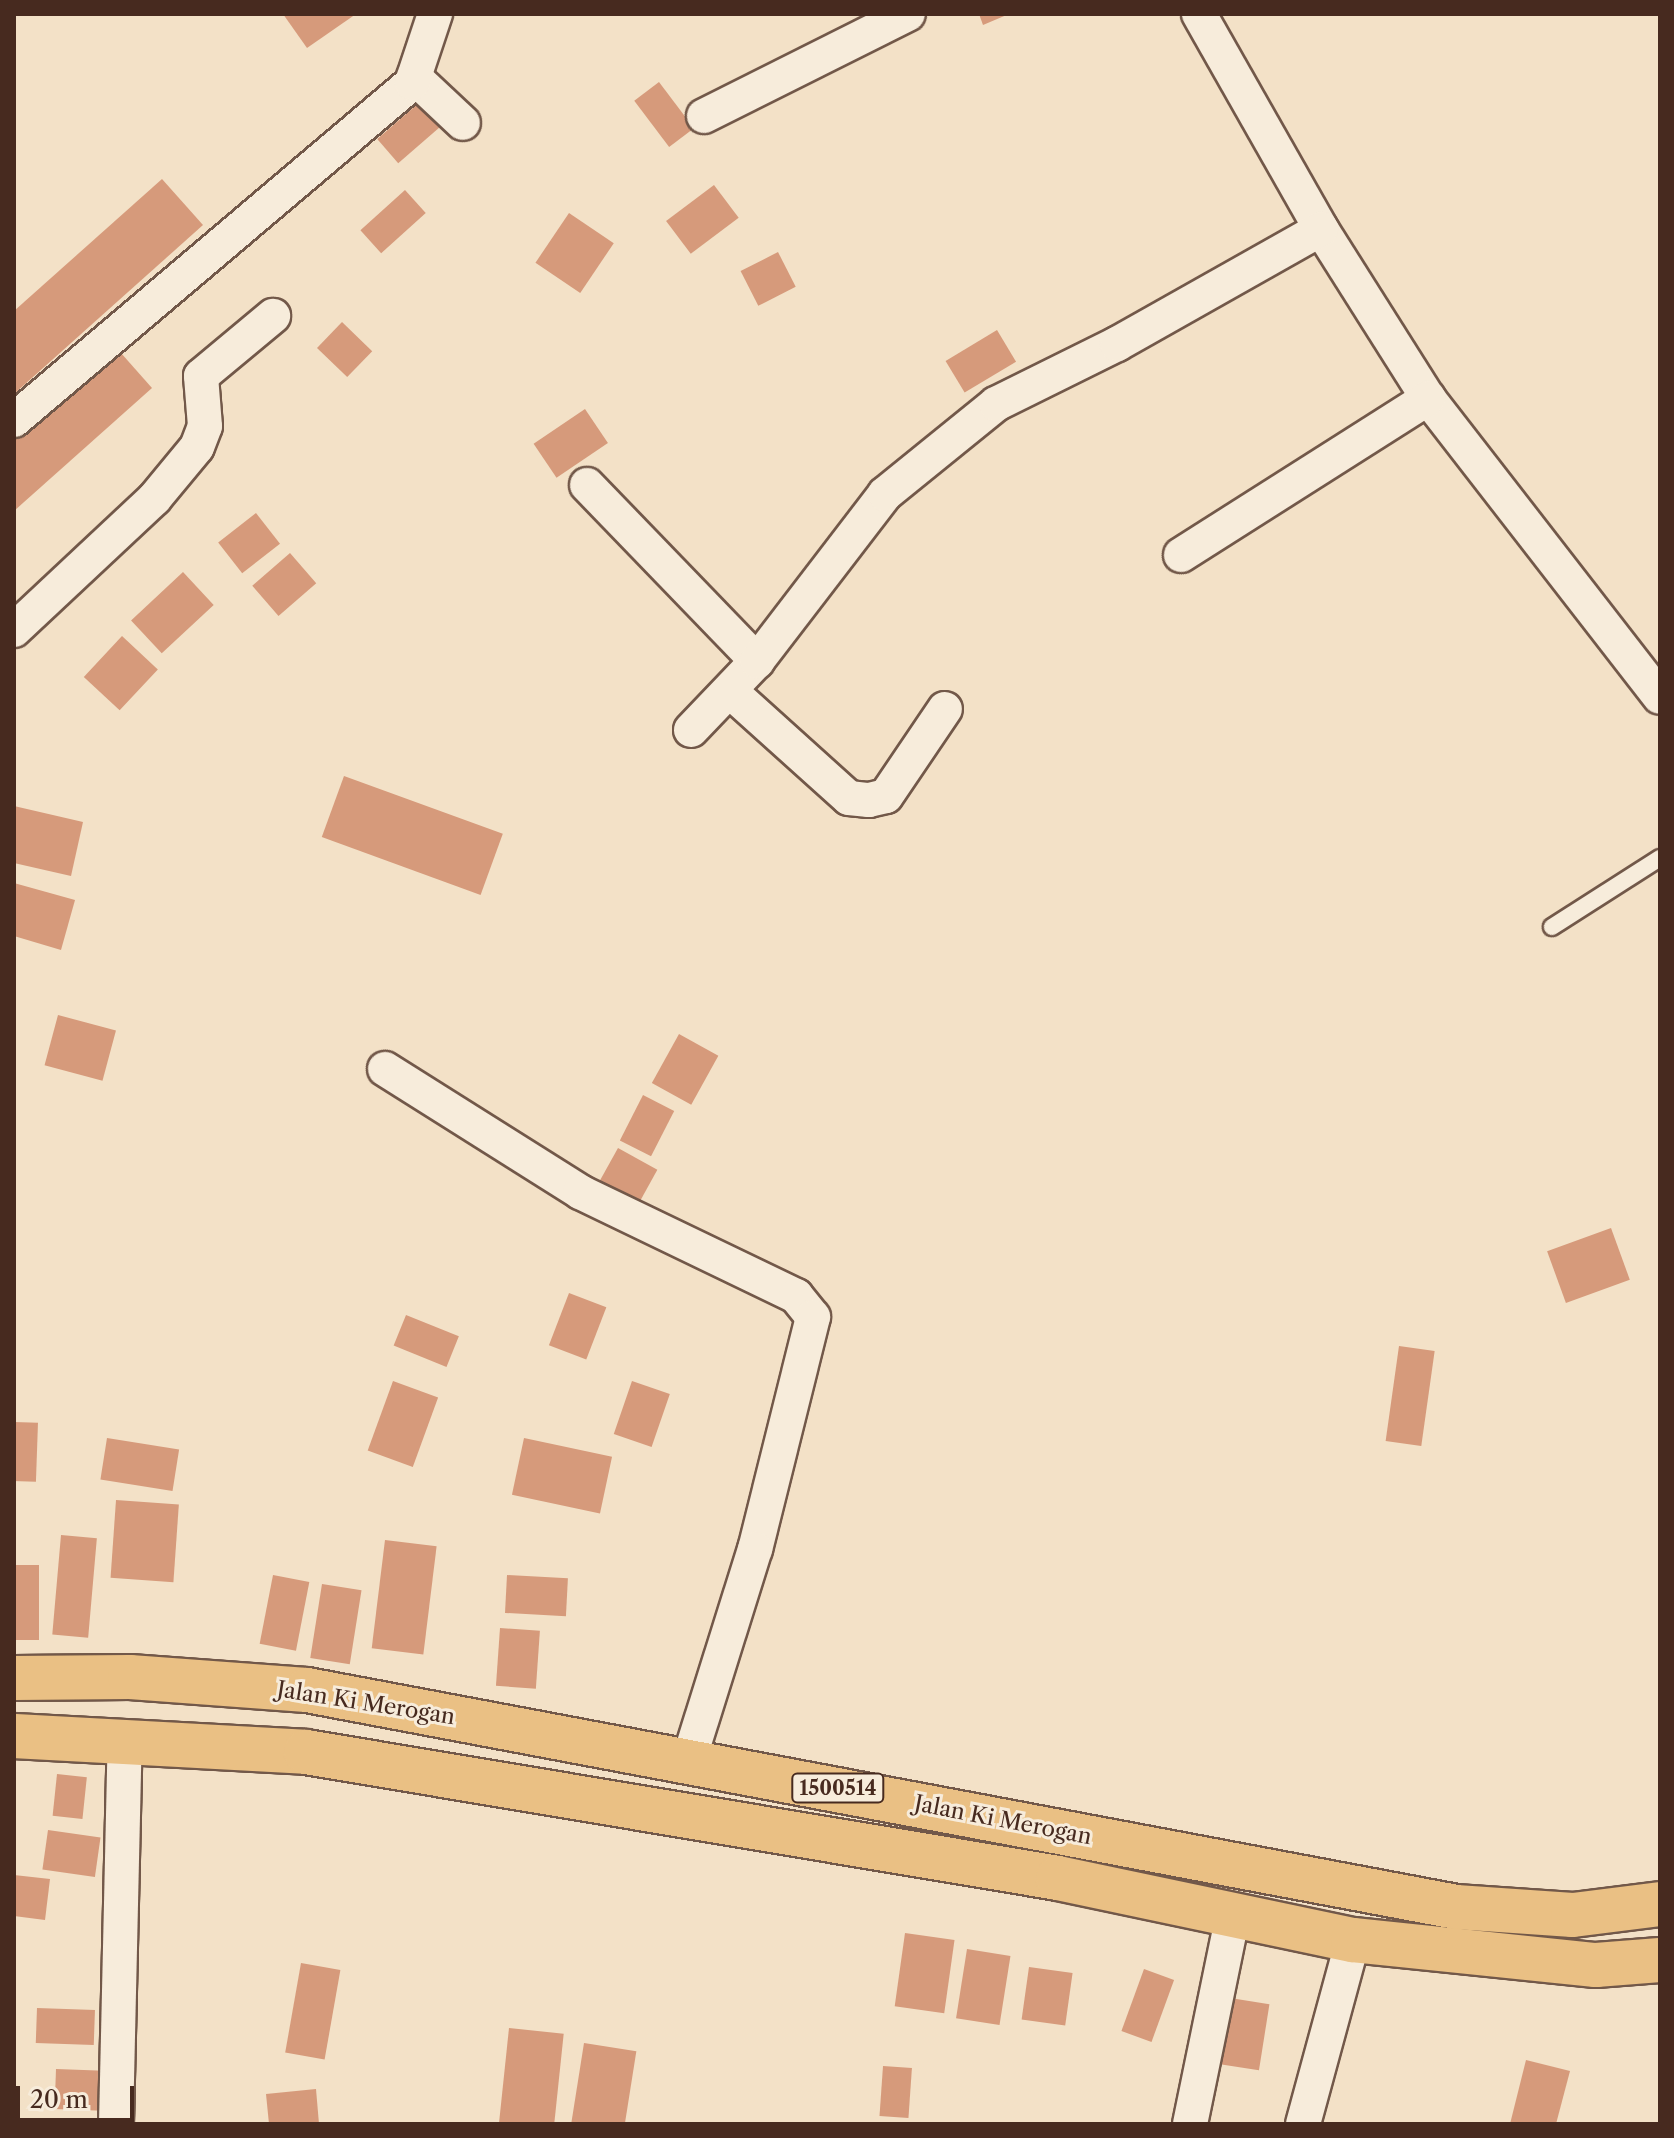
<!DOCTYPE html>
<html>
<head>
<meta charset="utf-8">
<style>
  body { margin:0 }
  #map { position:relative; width:1674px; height:2138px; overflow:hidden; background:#f3e1c7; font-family:"Libre Caslon Text",serif }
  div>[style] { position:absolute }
  .building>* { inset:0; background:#d69a7b; transform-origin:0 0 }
  .roads { filter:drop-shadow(2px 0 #725849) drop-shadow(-2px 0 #725849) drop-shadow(0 2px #725849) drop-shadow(0 -2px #725849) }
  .lane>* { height:16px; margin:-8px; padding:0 8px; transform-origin:8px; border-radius:8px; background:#f7ecdb }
  .street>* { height:34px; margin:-17px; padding:0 17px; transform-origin:17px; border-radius:17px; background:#f7ecdb }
  .highway>* { height:44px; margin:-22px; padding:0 22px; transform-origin:22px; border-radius:22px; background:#eac084 }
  span { translate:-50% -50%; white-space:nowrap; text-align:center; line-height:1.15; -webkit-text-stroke:6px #f7ecdb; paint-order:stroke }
  .shield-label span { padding:2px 6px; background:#f7ecdb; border:2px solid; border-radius:6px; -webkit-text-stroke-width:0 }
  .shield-label { font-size:20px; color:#472a1f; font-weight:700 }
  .street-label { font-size:22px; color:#472a1f }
  .frame { position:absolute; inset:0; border:16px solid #472a1f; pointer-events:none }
  .scale { position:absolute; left:16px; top:2086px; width:118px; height:36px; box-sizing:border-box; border:4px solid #472a1f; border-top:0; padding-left:10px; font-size:24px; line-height:28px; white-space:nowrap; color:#472a1f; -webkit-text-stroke:6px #f7ecdb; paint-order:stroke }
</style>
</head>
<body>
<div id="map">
  <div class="building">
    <i style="clip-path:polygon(283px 14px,356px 14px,307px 48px)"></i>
    <i style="clip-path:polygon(979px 14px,1009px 14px,983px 25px)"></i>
    <i style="left:659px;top:82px;width:58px;height:31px;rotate:53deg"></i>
    <i style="left:421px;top:101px;width:32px;height:58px;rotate:49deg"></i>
    <i style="clip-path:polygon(162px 179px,203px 225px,14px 394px,14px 311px)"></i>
    <i style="left:714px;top:185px;width:41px;height:60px;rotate:53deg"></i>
    <i style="left:405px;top:190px;width:31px;height:60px;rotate:48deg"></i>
    <i style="left:569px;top:213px;width:54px;height:60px;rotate:34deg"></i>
    <i style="left:778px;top:252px;width:39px;height:42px;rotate:63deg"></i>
    <i style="left:342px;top:322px;width:42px;height:36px;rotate:44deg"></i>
    <i style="left:997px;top:330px;width:37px;height:60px;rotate:59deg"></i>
    <i style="clip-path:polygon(113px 344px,152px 388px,14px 511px,14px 433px)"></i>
    <i style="left:585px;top:409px;width:41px;height:62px;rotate:56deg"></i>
    <i style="left:256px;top:513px;width:39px;height:48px;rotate:52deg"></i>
    <i style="left:290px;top:553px;width:40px;height:50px;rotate:49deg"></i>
    <i style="left:183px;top:572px;width:45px;height:71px;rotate:47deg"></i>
    <i style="left:122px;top:636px;width:49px;height:56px;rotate:43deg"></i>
    <i style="left:344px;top:776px;width:169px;height:65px;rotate:20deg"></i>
    <i style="clip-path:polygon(14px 806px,83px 822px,71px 876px,14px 863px)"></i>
    <i style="clip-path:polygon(14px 883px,75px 900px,61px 950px,14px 936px)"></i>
    <i style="left:58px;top:1015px;width:60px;height:52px;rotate:15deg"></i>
    <i style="left:679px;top:1034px;width:45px;height:56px;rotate:29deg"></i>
    <i style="left:643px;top:1095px;width:35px;height:51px;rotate:27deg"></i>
    <i style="left:618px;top:1148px;width:45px;height:49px;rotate:29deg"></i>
    <i style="left:1611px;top:1228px;width:55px;height:68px;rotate:70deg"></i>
    <i style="left:569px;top:1293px;width:40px;height:56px;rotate:21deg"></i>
    <i style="left:406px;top:1315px;width:57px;height:33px;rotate:22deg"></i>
    <i style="left:1399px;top:1346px;width:36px;height:96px;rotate:8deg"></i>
    <i style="left:393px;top:1381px;width:48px;height:74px;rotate:20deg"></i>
    <i style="left:632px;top:1381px;width:40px;height:56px;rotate:19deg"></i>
    <i style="left:14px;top:1422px;width:24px;height:59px;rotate:2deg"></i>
    <i style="left:107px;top:1438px;width:73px;height:42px;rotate:9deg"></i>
    <i style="left:524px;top:1438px;width:90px;height:58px;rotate:12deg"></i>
    <i style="left:116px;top:1500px;width:63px;height:78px;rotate:4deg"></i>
    <i style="left:61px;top:1535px;width:36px;height:100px;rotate:5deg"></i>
    <i style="left:385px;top:1540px;width:52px;height:109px;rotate:7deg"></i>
    <i style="left:39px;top:1565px;width:75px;height:25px;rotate:90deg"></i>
    <i style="left:273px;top:1575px;width:37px;height:70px;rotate:11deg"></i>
    <i style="left:507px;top:1575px;width:61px;height:38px;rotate:3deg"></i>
    <i style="left:322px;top:1584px;width:40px;height:75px;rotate:9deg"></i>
    <i style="left:500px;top:1628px;width:40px;height:58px;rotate:4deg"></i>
    <i style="left:57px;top:1774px;width:30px;height:42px;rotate:6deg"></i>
    <i style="left:48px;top:1830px;width:53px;height:40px;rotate:8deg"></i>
    <i style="clip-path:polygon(14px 1875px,50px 1879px,45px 1920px,14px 1916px)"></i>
    <i style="left:905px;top:1933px;width:50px;height:74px;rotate:8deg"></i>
    <i style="left:967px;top:1949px;width:44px;height:70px;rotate:9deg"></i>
    <i style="left:301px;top:1963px;width:40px;height:91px;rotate:10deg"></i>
    <i style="left:1029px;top:1967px;width:44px;height:53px;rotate:8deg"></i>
    <i style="left:1144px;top:1969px;width:32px;height:66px;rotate:20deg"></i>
    <i style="left:1224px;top:1997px;width:46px;height:67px;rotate:9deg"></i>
    <i style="left:37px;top:2008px;width:58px;height:35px;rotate:2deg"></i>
    <i style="left:509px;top:2028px;width:55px;height:97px;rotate:6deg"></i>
    <i style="left:584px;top:2043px;width:53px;height:82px;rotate:9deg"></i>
    <i style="clip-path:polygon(1526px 2060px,1570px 2071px,1556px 2124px,1510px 2124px)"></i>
    <i style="left:883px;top:2066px;width:29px;height:50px;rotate:4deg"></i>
    <i style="left:56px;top:2069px;width:48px;height:40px;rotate:2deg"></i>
    <i style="clip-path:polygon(316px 2089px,319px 2124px,269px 2124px,266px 2094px)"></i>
  </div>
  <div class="roads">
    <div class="lane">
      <i style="left:1552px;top:927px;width:128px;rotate:-32.6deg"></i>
    </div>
    <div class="street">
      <i style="left:1199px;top:14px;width:247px;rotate:60.4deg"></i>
      <i style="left:1321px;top:229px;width:200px;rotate:57.7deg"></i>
      <i style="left:1428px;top:398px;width:378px;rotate:52.2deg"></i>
      <i style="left:414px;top:77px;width:67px;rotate:43.2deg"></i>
      <i style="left:704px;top:116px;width:228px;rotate:-26.6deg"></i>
      <i style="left:14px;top:420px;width:522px;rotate:-40.26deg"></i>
      <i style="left:412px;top:83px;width:73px;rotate:-71.6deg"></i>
      <i style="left:587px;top:485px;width:245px;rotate:46deg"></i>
      <i style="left:1181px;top:555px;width:293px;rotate:-32.4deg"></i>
      <i style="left:14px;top:630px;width:192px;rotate:-43.1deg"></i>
      <i style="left:154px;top:499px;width:67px;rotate:-50.4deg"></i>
      <i style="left:197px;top:447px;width:22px;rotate:-69deg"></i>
      <i style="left:205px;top:426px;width:50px;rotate:-94.6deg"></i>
      <i style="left:201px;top:376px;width:94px;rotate:-39.8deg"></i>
      <i style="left:730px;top:691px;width:160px;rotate:42deg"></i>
      <i style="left:849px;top:798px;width:20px;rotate:6deg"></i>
      <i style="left:869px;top:800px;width:17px;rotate:-13deg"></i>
      <i style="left:886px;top:796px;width:105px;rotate:-55.9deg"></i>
      <i style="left:691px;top:730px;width:95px;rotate:-46.3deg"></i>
      <i style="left:757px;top:661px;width:210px;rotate:-52.5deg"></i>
      <i style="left:885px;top:494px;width:143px;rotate:-39deg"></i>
      <i style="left:996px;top:404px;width:135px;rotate:-26.4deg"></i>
      <i style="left:1117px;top:344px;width:234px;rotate:-29.4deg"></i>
      <i style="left:385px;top:1069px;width:231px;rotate:32.2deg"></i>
      <i style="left:580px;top:1192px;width:240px;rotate:25.7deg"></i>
      <i style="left:796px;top:1296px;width:27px;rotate:51deg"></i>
      <i style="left:813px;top:1317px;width:239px;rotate:104deg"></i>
      <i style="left:755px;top:1549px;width:221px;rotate:107.4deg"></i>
      <i style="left:116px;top:2124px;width:385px;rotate:-88.7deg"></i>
      <i style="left:1190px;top:2124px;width:213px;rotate:-78.4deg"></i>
      <i style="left:1303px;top:2124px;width:191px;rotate:-74.8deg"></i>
    </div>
    <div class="highway">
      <i style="left:14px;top:1678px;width:116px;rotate:-0.5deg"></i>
      <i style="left:130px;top:1677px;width:177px;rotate:4.2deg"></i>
      <i style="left:307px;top:1690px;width:1169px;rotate:10.69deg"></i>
      <i style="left:1456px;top:1907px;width:117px;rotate:3.9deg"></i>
      <i style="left:1573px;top:1915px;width:88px;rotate:-7.2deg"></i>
      <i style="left:14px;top:1736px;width:292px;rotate:3.1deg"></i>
      <i style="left:306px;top:1752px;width:762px;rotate:9.51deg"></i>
      <i style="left:1058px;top:1878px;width:301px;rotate:11.9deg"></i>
      <i style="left:1353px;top:1940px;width:244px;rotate:5.9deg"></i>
      <i style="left:1596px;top:1965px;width:64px;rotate:-4.5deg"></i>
    </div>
  </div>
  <div class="shield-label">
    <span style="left:838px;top:1788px">1500514</span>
  </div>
  <div class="street-label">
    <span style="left:366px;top:1703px;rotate:9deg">Jalan Ki Merogan</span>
    <span style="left:1003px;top:1820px;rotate:11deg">Jalan Ki Merogan</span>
  </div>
  <div class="frame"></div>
  <div class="scale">20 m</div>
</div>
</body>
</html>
